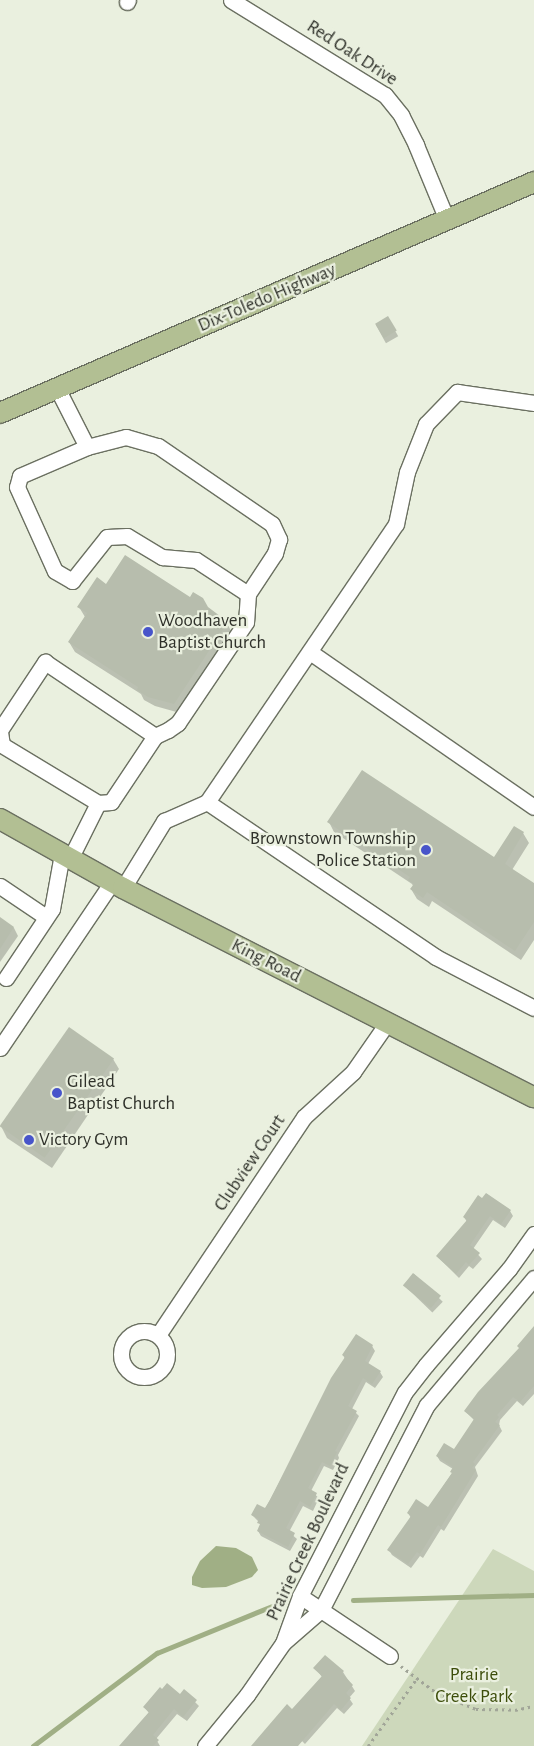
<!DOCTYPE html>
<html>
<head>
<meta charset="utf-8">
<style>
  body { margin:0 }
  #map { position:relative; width:534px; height:1746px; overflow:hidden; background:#eaf0df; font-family:"Alegreya Sans",sans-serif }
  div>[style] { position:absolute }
  .green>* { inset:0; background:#cdd8bb }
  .water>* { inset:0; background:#a0af85 }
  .shadow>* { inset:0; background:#0003; transform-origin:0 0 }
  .stream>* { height:4.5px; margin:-2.25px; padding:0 2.25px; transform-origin:2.25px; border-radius:2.25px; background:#a0af85 }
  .building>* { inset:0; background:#b7bdad; transform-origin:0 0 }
  .path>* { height:2.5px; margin-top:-1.25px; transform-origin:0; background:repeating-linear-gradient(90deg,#a1a598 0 2.5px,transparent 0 6.5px) }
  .roads { filter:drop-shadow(1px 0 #6b7061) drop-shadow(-1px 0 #6b7061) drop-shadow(0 1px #6b7061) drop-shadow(0 -1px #6b7061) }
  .minor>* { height:15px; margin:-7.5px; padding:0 7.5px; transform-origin:7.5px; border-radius:7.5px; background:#fff }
  .minor>.ring { margin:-7.5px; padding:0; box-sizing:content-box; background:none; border:15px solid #fff; border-radius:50% }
  .major>* { height:20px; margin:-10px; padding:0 10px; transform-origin:10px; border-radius:10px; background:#b2bf93 }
  .dots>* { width:14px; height:14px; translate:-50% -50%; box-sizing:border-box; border:2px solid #eaf0df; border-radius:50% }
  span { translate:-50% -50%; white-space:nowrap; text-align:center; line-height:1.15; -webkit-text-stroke:4.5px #eaf0df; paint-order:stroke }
  .street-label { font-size:19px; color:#2f312a }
  .poi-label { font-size:19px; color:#2f312a }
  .left { translate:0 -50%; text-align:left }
  .right { translate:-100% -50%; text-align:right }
  .park-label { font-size:19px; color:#3c4d0a }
</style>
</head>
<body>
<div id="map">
  <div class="green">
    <i style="clip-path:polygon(493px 1549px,534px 1571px,534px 1746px,362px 1746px)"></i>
  </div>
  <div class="water">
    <i style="clip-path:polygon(216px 1546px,236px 1548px,252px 1557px,258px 1570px,252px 1577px,226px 1587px,202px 1588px,192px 1585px,192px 1577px,200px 1561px)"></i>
  </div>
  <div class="shadow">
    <i style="left:388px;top:318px;width:21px;height:14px;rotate:61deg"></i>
    <i style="clip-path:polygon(106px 585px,190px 599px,227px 623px,232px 633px,180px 713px,155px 706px,144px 700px,141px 694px,75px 652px,69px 642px,85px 617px,79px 607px)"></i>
    <i style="clip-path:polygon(329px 822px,495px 859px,514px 828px,523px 833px,529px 843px,512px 870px,534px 885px,534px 940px,521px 960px,432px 901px,429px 907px,417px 899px,411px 889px,413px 886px,412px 884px,334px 832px)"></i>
    <i style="clip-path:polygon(0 919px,14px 928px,18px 936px,0 962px)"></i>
    <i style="clip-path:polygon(113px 1059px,119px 1069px,52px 1168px,7px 1138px,2px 1128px)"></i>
    <i style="clip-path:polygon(487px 1194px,510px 1211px,513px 1216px,505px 1228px,493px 1220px,473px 1249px,482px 1259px,473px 1269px,469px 1266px,459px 1278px,437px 1256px,467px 1222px,464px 1217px)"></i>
    <i style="left:414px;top:1274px;width:40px;height:15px;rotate:44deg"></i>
    <i style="clip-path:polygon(534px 1340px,534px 1394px,523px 1406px,517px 1401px,500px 1420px,499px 1425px,502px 1431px,475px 1467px,478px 1476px,444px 1531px,441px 1529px,423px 1558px,420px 1556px,411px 1568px,392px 1555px,389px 1550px,411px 1518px,408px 1513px,428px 1509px,452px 1473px,453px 1469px,440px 1461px,437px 1456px,454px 1451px,475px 1421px,465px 1411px)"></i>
    <i style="clip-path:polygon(372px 1346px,375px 1351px,368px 1364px,380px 1372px,383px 1377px,375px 1388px,366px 1382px,352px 1409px,359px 1416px,338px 1455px,339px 1458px,333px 1470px,324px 1466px,311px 1491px,319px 1498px,313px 1511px,303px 1506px,289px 1532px,297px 1539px,290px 1551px,261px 1536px,258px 1531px,261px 1526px,259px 1522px,252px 1515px,265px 1509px,345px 1359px,343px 1355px)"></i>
    <i style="clip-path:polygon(315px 1668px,343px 1672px,355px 1691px,349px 1698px,353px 1704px,344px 1714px,337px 1708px,305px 1744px,302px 1741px,296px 1746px,252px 1746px,292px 1710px,322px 1677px)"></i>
    <i style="clip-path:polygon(184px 1691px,199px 1706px,187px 1721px,177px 1714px,156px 1739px,160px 1746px,120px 1746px,149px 1713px,144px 1707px,180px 1696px)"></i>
  </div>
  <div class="stream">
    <i style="left:353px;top:1600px;width:181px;rotate:-1.6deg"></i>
    <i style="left:33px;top:1746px;width:155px;rotate:-36.9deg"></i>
    <i style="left:157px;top:1653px;width:124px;rotate:-22.2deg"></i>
  </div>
  <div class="building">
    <i style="left:388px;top:316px;width:17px;height:15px;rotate:59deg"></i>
    <i style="clip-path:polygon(125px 555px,190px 597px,193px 592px,203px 598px,208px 607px,228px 622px,174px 704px,148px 697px,137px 690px,138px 687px,68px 642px,87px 613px,77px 607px,97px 577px,106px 584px)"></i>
    <i style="clip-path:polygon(362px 770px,494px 857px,514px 826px,524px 832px,505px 864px,534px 883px,534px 922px,515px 951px,427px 892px,423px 898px,410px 889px,414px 884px,408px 880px,410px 877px,327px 822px)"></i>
    <i style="clip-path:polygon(0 917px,14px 927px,0 949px)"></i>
    <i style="left:69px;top:1027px;width:55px;height:121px;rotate:35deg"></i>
    <i style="clip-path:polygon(486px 1193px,511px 1210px,501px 1224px,490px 1216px,470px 1245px,480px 1253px,469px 1265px,466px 1262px,456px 1274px,436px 1256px,467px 1220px,463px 1217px,478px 1195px,482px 1198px)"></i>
    <i style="left:413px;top:1273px;width:36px;height:16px;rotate:39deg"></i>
    <i style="clip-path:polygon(534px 1326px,534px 1386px,520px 1402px,513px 1397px,497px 1415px,499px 1417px,495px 1422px,500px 1425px,473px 1462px,475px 1464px,472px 1468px,476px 1470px,441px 1527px,438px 1525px,420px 1554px,417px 1552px,408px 1564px,387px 1550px,411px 1516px,407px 1513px,416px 1499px,428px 1507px,452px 1473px,450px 1472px,453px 1467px,436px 1456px,444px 1443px,454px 1449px,474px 1419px,464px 1411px,478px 1392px,519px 1348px,517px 1346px)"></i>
    <i style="clip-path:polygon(356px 1334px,373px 1345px,365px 1361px,381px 1371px,372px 1384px,363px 1378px,348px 1406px,357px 1411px,335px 1451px,337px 1452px,330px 1466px,322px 1462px,308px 1488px,317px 1493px,310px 1507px,300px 1501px,286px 1528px,295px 1533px,288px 1547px,257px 1531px,260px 1524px,257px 1523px,259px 1519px,251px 1515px,257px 1504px,265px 1508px,270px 1500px,331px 1378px,345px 1357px,342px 1355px)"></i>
    <i style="clip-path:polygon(325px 1655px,344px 1671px,342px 1673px,353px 1685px,346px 1693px,351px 1698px,341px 1710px,334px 1704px,298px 1746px,251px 1746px,287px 1704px,292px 1709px,322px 1676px,313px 1668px)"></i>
    <i style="clip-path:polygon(167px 1683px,180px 1694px,184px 1689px,197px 1700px,183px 1717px,174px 1709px,153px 1735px,159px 1740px,153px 1746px,119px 1746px,149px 1712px,143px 1707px,160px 1687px,162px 1689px)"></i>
  </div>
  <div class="path">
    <i style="left:401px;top:1666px;width:45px;rotate:36.9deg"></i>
    <i style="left:437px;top:1693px;width:42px;rotate:22.3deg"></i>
    <i style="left:476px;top:1709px;width:39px;rotate:1deg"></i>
    <i style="left:515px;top:1710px;width:19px;rotate:-12deg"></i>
    <i style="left:368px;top:1746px;width:84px;rotate:-54.2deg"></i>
  </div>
  <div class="roads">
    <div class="minor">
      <i style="left:231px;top:0;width:181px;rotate:31.7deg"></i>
      <i style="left:385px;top:95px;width:26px;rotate:51deg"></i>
      <i style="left:401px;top:115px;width:34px;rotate:63deg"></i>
      <i style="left:416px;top:145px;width:81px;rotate:67.5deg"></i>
      <i style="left:127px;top:2px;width:2px;rotate:-63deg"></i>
      <i style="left:57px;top:388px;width:66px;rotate:63deg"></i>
      <i style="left:87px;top:447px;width:40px;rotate:-14.4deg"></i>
      <i style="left:126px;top:437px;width:33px;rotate:16deg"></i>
      <i style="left:158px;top:446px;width:138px;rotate:34.4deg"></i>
      <i style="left:272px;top:524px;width:17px;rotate:65deg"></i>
      <i style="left:279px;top:539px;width:15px;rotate:106deg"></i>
      <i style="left:275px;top:553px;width:49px;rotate:123.4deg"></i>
      <i style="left:248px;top:594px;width:28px;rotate:94deg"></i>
      <i style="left:246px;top:622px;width:122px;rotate:124deg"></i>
      <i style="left:178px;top:723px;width:12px;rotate:145deg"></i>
      <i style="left:168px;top:730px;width:14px;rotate:155deg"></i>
      <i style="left:155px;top:736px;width:79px;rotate:123.7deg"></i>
      <i style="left:111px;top:802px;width:13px;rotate:176deg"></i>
      <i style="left:98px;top:803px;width:63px;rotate:116.6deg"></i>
      <i style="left:87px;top:447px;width:73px;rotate:156.6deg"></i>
      <i style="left:20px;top:476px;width:11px;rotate:105deg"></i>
      <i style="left:17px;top:487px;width:92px;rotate:65.7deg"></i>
      <i style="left:55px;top:571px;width:20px;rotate:30deg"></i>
      <i style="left:72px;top:581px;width:56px;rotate:-51.5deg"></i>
      <i style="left:107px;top:537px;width:20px;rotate:-3deg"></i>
      <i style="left:127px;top:536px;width:41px;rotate:31deg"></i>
      <i style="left:162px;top:557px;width:34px;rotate:5deg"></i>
      <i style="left:196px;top:560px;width:62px;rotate:33.2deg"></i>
      <i style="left:310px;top:652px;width:272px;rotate:34.7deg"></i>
      <i style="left:0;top:730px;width:82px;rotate:-56.5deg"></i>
      <i style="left:45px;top:662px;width:133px;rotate:33.9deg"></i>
      <i style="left:0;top:732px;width:13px;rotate:81deg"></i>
      <i style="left:2px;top:745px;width:112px;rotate:31.1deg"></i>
      <i style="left:207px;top:802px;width:277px;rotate:34.1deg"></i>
      <i style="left:436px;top:957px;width:110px;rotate:27.5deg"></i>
      <i style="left:0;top:886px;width:55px;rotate:34deg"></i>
      <i style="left:123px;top:888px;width:79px;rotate:-58.5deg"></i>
      <i style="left:164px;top:821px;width:47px;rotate:-23.8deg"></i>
      <i style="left:207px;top:802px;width:336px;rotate:-55.8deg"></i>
      <i style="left:396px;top:524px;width:53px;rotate:-78.1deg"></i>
      <i style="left:407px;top:472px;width:52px;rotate:-68.4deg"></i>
      <i style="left:426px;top:424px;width:45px;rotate:-45.9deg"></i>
      <i style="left:457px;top:392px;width:78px;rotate:8.1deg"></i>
      <i style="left:6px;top:978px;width:83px;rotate:-56.3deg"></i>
      <i style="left:52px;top:909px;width:56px;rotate:-79.7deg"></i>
      <i style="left:0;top:1048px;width:200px;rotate:-56deg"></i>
      <i class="ring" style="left:121px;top:1331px;width:31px;height:31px"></i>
      <i style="left:158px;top:1335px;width:262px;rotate:-56.2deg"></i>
      <i style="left:304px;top:1117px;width:67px;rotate:-42.6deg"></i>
      <i style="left:353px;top:1072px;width:60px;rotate:-55.2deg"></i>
      <i style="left:300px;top:1596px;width:108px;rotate:33.7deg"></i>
      <i style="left:284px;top:1642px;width:49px;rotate:-40.9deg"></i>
      <i style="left:321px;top:1610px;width:231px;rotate:-62.7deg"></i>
      <i style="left:427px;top:1405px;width:166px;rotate:-49.9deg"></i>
      <i style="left:205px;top:1746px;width:66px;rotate:-50.5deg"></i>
      <i style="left:247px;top:1695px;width:63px;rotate:-55.3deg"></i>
      <i style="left:283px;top:1643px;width:50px;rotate:-70.1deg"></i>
      <i style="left:300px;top:1596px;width:229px;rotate:-62.8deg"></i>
      <i style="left:405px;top:1392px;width:34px;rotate:-52deg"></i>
      <i style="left:426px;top:1365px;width:127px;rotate:-49.2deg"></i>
      <i style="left:509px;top:1269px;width:43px;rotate:-54.5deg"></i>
    </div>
    <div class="major">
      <i style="left:0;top:413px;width:582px;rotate:-23.39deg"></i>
      <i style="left:0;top:819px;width:141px;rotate:29.3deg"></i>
      <i style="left:123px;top:888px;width:461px;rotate:27deg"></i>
    </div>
  </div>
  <div class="dots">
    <i style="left:148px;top:632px;background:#4855ca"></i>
    <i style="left:426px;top:850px;background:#4855ca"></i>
    <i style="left:57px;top:1093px;background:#4855ca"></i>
    <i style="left:29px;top:1140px;background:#4855ca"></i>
  </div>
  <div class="street-label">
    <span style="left:352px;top:53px;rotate:33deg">Red Oak Drive</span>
    <span style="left:267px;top:298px;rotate:-23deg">Dix-Toledo Highway</span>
    <span style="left:266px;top:961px;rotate:27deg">King Road</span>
    <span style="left:250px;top:1163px;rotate:-56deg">Clubview Court</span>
    <span style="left:308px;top:1542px;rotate:-65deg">Prairie Creek Boulevard</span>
  </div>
  <div class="poi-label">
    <span class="left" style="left:158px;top:632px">Woodhaven<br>Baptist Church</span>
    <span class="right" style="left:416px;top:850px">Brownstown Township<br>Police Station</span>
    <span class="left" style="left:67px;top:1093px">Gilead<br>Baptist Church</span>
    <span class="left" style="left:39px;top:1140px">Victory Gym</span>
  </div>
  <div class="park-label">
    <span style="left:474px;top:1686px">Prairie<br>Creek Park</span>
  </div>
</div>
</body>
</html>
